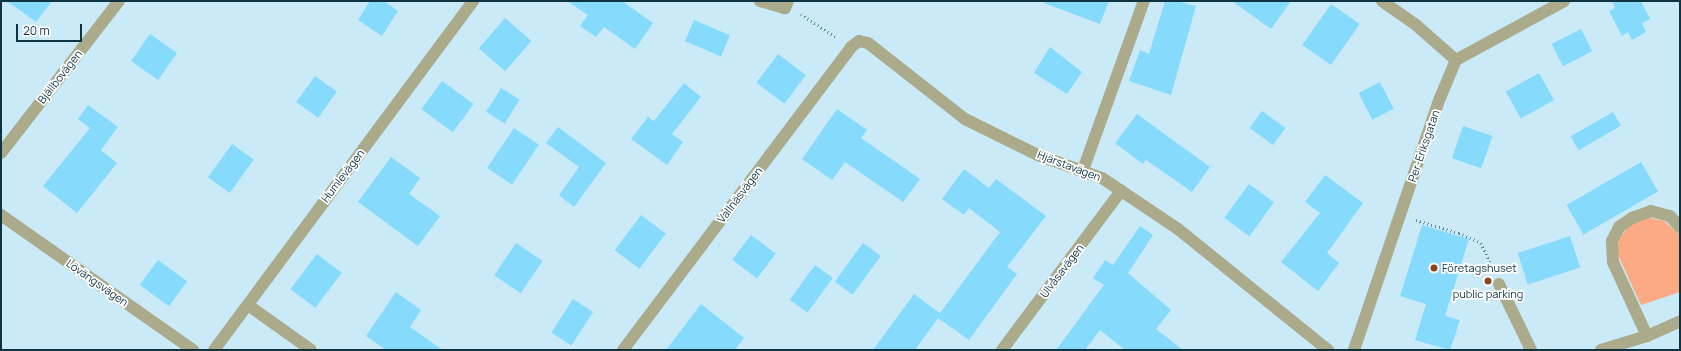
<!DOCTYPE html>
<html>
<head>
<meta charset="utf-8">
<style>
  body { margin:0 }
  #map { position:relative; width:1681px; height:351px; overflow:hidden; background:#caeaf8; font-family:Manrope,sans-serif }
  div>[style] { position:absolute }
  .green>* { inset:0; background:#fcaa84 }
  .building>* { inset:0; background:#86dbfd; transform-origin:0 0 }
  .path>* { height:2.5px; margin-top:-1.25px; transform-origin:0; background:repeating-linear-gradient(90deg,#668896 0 1px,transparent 0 4px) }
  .minor>* { height:12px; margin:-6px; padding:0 6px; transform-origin:6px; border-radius:6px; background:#abaa8b }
  .dots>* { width:11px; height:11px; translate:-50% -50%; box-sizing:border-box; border:2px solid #fff; border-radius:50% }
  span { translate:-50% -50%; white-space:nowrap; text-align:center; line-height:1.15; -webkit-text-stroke:3.5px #fff; paint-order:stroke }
  .street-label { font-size:11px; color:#0e3341 }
  .poi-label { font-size:11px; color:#0e3341 }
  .left { translate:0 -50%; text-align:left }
  .frame { position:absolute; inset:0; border:2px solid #0e3341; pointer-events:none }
  .scale { position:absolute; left:16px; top:24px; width:66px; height:18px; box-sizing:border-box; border:2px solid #0e3341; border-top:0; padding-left:5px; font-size:12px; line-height:14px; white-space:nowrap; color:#0e3341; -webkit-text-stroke:3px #fff; paint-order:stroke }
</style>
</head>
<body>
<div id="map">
  <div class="green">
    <i style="clip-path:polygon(1646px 217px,1664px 221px,1680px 235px,1680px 292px,1641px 305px,1617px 253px,1619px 238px,1631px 224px)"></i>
  </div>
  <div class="building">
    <i style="clip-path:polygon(7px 1px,52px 1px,36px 22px)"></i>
    <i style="clip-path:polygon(370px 1px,384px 1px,398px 11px,382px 36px,358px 20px)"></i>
    <i style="clip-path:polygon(567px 1px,622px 1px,653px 23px,635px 49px,604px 27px,596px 37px,580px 26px,588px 15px)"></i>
    <i style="clip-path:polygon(1044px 1px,1109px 1px,1100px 24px,1044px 3px)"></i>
    <i style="clip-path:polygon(1165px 1px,1177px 1px,1196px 6px,1171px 95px,1129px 81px,1140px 50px,1149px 54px)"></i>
    <i style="clip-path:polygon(1232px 1px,1291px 1px,1271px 29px)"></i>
    <i style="clip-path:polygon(1612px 1px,1641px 1px,1650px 19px,1642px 23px,1646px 32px,1632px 40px,1628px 32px,1622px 36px,1609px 11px,1615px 8px)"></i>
    <i style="left:1331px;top:4px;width:35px;height:50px;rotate:35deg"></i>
    <i style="left:505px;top:18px;width:35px;height:40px;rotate:41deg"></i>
    <i style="left:694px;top:20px;width:39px;height:23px;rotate:23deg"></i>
    <i style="left:1581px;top:29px;width:25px;height:33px;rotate:63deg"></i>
    <i style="left:150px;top:34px;width:33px;height:33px;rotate:35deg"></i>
    <i style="clip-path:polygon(1050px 47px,1082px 72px,1067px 94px,1034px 73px)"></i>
    <i style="left:778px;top:54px;width:35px;height:36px;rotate:37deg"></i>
    <i style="left:1539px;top:73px;width:31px;height:38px;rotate:61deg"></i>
    <i style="left:315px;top:76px;width:27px;height:32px;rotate:36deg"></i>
    <i style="left:442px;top:81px;width:39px;height:35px;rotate:36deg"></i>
    <i style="left:1380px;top:82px;width:30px;height:24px;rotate:63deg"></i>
    <i style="clip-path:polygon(684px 83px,701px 97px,672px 134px,683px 142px,667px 165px,631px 139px,648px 117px,654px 121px)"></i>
    <i style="left:501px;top:88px;width:22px;height:28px;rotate:32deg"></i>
    <i style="clip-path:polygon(88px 105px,118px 127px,101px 150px,117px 163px,77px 213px,43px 186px,90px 128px,78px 119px)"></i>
    <i style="clip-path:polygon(837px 109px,867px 130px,861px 138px,920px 179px,903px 202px,845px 162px,832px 180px,802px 159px)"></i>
    <i style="left:1262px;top:111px;width:29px;height:21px;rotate:36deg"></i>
    <i style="left:1613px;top:112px;width:16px;height:49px;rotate:60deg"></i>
    <i style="clip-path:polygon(1137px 114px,1210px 167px,1192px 192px,1146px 160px,1143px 164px,1115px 143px)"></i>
    <i style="left:1463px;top:126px;width:31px;height:34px;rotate:19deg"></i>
    <i style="clip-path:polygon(558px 127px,606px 163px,574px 207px,559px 195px,579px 167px,546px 143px)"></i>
    <i style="left:514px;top:128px;width:30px;height:48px;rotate:34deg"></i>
    <i style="left:232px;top:144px;width:27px;height:41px;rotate:36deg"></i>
    <i style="clip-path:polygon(391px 157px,420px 178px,409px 194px,440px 216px,418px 246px,358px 202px)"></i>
    <i style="left:1641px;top:162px;width:34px;height:86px;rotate:60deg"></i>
    <i style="clip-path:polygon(964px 169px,989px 188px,996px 179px,1046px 216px,1007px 267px,1017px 274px,969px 340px,938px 318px,915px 350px,873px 350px,914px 294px,940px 313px,1000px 232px,969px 208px,964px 215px,942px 199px)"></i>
    <i style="clip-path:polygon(1325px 175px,1363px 203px,1327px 253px,1339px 263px,1318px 291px,1281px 262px,1320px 213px,1305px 202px)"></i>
    <i style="left:1249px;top:184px;width:31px;height:42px;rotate:36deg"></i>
    <i style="left:641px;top:215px;width:31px;height:44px;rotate:37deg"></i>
    <i style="clip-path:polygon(1422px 225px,1469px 239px,1445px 316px,1460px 320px,1450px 350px,1415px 340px,1426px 304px,1400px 296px)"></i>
    <i style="clip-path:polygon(1140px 226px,1153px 235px,1128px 273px,1171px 310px,1156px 329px,1183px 350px,1125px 350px,1100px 330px,1085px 350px,1056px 350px,1104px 285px,1093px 278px,1105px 260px,1113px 265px)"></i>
    <i style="left:751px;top:235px;width:31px;height:31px;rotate:37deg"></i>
    <i style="left:1570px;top:236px;width:33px;height:55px;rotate:72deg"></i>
    <i style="left:516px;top:243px;width:32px;height:39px;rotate:34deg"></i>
    <i style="left:863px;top:243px;width:22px;height:48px;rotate:36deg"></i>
    <i style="left:317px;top:254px;width:31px;height:44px;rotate:37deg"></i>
    <i style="left:158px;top:260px;width:36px;height:31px;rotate:36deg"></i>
    <i style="left:815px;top:265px;width:22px;height:43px;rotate:36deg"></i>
    <i style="clip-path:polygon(396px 292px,421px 310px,410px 327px,443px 350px,386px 350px,366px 336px)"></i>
    <i style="left:573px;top:299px;width:24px;height:40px;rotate:33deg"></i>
    <i style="clip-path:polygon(701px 304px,744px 338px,735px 350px,666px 350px)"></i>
  </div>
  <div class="path">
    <i style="left:801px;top:14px;width:43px;rotate:33.7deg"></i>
    <i style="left:1416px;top:220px;width:45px;rotate:16.8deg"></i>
    <i style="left:1459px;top:233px;width:24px;rotate:24deg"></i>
    <i style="left:1481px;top:243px;width:29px;rotate:65deg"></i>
  </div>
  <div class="minor">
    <i style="left:760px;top:1px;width:26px;rotate:16deg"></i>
    <i style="left:785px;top:8px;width:8px;rotate:-67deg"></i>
    <i style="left:1382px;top:1px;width:42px;rotate:35.2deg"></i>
    <i style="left:1416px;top:25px;width:53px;rotate:41.2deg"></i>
    <i style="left:1px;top:153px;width:192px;rotate:-52.2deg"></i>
    <i style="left:1083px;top:170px;width:180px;rotate:-70.2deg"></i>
    <i style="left:1px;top:215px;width:235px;rotate:35.1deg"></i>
    <i style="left:1499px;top:284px;width:73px;rotate:64.1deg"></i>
    <i style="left:248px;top:305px;width:77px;rotate:35.5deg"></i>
    <i style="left:1647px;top:336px;width:81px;rotate:-114.7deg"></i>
    <i style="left:1613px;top:262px;width:21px;rotate:-93deg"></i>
    <i style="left:1612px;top:241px;width:16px;rotate:-63deg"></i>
    <i style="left:1619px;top:227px;width:16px;rotate:-35deg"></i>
    <i style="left:1632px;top:218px;width:20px;rotate:-20deg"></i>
    <i style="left:1651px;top:211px;width:20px;rotate:15deg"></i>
    <i style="left:1670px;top:216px;width:15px;rotate:48deg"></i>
    <i style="left:214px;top:350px;width:435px;rotate:-53.4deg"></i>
    <i style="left:623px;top:350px;width:379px;rotate:-53deg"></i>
    <i style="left:851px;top:47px;width:10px;rotate:-37deg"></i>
    <i style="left:859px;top:41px;width:9px;rotate:13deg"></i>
    <i style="left:868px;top:43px;width:123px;rotate:38.1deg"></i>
    <i style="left:965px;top:119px;width:81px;rotate:26.3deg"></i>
    <i style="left:1038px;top:155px;width:68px;rotate:19.8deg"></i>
    <i style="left:1102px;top:178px;width:92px;rotate:33.9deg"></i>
    <i style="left:1178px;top:229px;width:193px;rotate:38.9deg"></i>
    <i style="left:1002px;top:350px;width:199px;rotate:-53.2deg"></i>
    <i style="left:1354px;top:350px;width:266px;rotate:-71.2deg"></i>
    <i style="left:1440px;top:98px;width:41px;rotate:-67.2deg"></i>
    <i style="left:1456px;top:60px;width:123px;rotate:-28.6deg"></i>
    <i style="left:1601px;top:350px;width:48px;rotate:-16.9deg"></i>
    <i style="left:1647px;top:336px;width:36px;rotate:-24deg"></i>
  </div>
  <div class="dots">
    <i style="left:1434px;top:268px;background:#8c4521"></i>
    <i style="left:1488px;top:281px;background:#8c4521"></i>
  </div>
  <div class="street-label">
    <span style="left:60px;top:77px;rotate:-52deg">Bjällbovägen</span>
    <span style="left:1424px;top:146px;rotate:-71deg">Per-Eriksgatan</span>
    <span style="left:1069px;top:166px;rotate:21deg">Hjärstavägen</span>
    <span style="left:343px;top:176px;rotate:-53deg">Humlevägen</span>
    <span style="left:740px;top:195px;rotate:-53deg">Vallnäsvägen</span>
    <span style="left:1062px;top:271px;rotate:-53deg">Ulvåsavägen</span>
    <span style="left:97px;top:283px;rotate:35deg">Lövängsvägen</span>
  </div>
  <div class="poi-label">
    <span class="left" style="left:1442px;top:268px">Företagshuset</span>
    <span style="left:1488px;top:294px">public parking</span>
  </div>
  <div class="frame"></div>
  <div class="scale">20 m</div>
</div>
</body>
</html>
